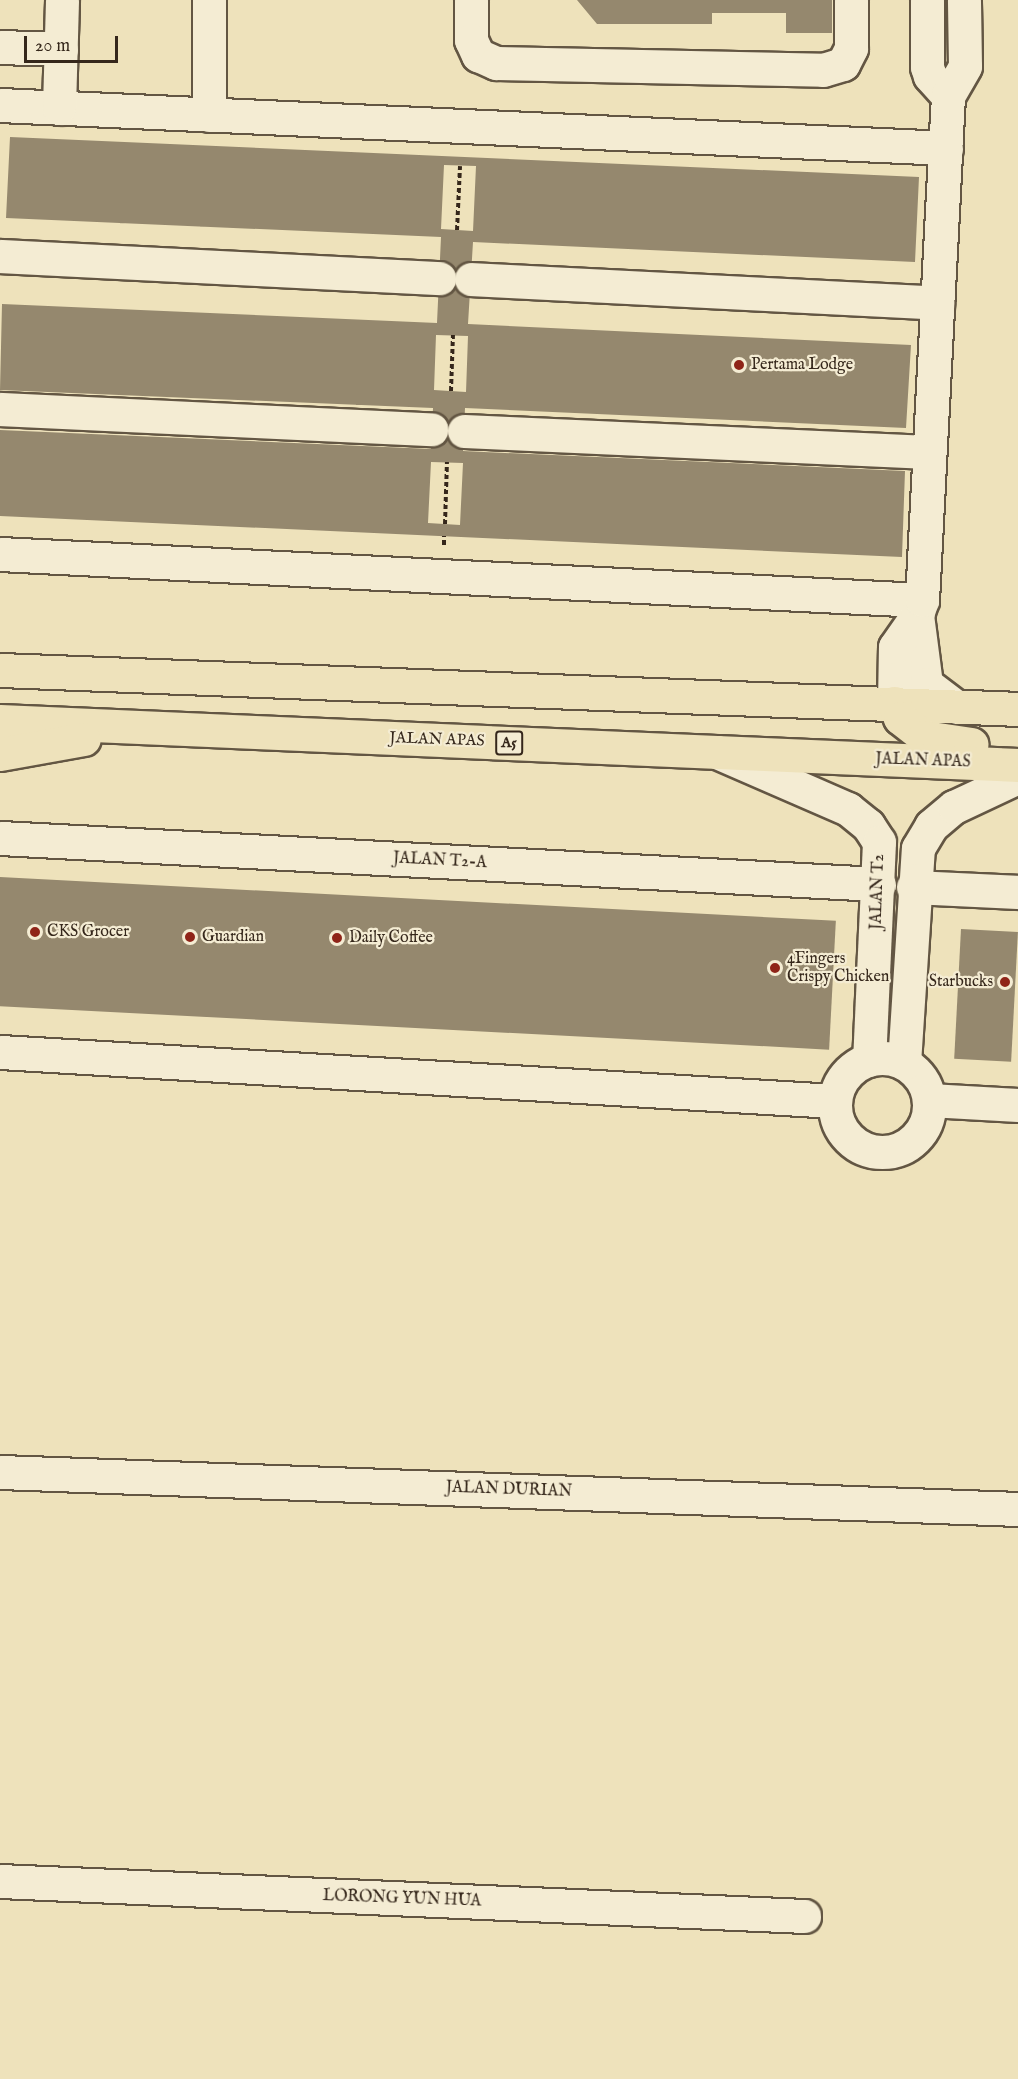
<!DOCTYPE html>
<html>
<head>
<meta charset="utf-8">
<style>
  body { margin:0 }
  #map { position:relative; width:1018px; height:2079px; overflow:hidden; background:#eee2bb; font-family:"IM FELL English",serif }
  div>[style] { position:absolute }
  .building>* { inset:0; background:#95886e; transform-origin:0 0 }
  .path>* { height:4px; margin-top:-2px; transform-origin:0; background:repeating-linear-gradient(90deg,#35271b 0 4.5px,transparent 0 7.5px) }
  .roads { filter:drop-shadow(2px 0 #635643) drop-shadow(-2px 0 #635643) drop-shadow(0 2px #635643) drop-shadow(0 -2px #635643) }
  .minor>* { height:33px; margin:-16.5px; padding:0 16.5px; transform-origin:16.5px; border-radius:16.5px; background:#f4ecd3 }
  .minor>.ring { margin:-16.5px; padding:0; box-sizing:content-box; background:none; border:33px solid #f4ecd3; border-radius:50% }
  .highway>* { height:33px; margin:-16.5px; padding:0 16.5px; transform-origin:16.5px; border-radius:16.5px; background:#eee2bb }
  .dots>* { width:16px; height:16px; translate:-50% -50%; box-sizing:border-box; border:3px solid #f4ecd3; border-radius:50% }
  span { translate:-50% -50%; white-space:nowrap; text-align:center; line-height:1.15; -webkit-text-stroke:4.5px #f4ecd3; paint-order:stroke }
  .shield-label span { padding:2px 4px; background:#f4ecd3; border:2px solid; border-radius:4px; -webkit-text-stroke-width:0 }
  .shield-label { font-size:15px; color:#35271b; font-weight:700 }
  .poi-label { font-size:16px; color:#35271b }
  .left { translate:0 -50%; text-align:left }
  .right { translate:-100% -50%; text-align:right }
  .street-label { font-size:16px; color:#35271b }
  .scale { position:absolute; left:24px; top:36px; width:94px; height:27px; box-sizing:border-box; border:3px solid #35271b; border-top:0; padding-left:8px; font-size:18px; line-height:21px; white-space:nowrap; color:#35271b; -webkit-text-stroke:4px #f4ecd3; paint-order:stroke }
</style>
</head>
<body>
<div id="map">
  <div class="building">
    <i style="clip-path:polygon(577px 0,832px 0,832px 33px,786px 33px,786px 13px,712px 13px,712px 24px,597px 24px)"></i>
    <i style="clip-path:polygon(evenodd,10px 137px,919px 177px,915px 262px,473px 242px,468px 324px,911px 345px,906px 428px,465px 408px,464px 431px,463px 451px,905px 471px,902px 557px,0 516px,0 430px,431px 449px,433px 408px,0 390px,2px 304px,437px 323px,441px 237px,6px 218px,10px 137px,444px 165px,476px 166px,473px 231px,441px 229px,444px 165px,10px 137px,436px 335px,468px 336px,466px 392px,434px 390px,436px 335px,10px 137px,431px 462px,463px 463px,460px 525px,428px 523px,431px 462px)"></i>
    <i style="left:0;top:877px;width:837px;height:129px;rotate:3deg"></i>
    <i style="left:961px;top:929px;width:57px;height:130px;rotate:3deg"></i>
  </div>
  <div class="path">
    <i style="left:457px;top:230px;width:64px;rotate:-87.3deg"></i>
    <i style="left:451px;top:391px;width:56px;rotate:-88deg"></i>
    <i style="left:445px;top:524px;width:62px;rotate:-88.2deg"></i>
    <i style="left:444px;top:545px;width:9px;rotate:-90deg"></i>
  </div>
  <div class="roads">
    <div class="minor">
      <i style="left:209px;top:0;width:115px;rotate:90deg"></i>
      <i style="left:471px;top:0;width:40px;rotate:90deg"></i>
      <i style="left:471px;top:40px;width:17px;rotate:65deg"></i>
      <i style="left:478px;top:55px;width:20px;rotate:24deg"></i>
      <i style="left:496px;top:63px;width:327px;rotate:1.2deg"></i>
      <i style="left:823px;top:70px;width:21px;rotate:-17deg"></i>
      <i style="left:843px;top:64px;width:18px;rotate:-63deg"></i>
      <i style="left:851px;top:48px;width:48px;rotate:-90deg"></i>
      <i style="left:927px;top:0;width:67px;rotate:90deg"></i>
      <i style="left:927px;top:67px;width:9px;rotate:72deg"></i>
      <i style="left:930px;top:76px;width:27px;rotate:48deg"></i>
      <i style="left:0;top:47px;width:61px;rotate:1.9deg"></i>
      <i style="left:0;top:105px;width:947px;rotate:2.6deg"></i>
      <i style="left:59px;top:108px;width:107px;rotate:-88.4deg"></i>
      <i style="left:0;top:256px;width:440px;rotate:2.9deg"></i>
      <i style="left:471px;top:279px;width:467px;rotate:2.9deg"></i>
      <i style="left:0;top:409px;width:432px;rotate:2.7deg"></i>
      <i style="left:464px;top:431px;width:465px;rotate:2.6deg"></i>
      <i style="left:0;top:554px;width:923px;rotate:2.86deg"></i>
      <i style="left:917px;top:615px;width:70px;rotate:82.6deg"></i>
      <i style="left:926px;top:684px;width:38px;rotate:37deg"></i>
      <i style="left:894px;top:703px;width:56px;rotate:-89deg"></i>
      <i style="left:895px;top:647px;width:39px;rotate:-55deg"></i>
      <i style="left:917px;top:615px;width:16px;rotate:-72deg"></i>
      <i style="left:922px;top:600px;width:505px;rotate:-87.05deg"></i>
      <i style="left:948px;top:96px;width:34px;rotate:-60deg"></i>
      <i style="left:965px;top:66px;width:66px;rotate:-90.9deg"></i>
      <i style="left:717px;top:752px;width:143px;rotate:23.5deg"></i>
      <i style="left:848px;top:809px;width:26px;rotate:39deg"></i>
      <i style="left:868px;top:825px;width:20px;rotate:57deg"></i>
      <i style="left:879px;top:842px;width:218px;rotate:92.6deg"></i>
      <i style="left:0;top:838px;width:880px;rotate:3deg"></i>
      <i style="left:913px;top:887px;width:105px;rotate:2.7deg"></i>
      <i style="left:0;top:1052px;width:836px;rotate:3.36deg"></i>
      <i class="ring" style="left:835px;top:1058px;width:61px;height:61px"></i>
      <i style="left:904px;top:1063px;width:215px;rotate:-86.3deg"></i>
      <i style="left:918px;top:848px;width:26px;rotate:-59deg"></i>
      <i style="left:931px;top:826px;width:30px;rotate:-40deg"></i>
      <i style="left:954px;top:807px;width:71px;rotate:-25.1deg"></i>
      <i style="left:929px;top:1100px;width:89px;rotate:3.2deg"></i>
      <i style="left:0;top:1472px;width:1019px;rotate:2.08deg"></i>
      <i style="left:0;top:1881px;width:805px;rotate:2.49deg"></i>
    </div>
    <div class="highway">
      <i style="left:0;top:670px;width:1019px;rotate:2.19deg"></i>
      <i style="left:894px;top:703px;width:16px;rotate:68deg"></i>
      <i style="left:900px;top:718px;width:31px;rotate:38deg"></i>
      <i style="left:924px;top:737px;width:48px;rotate:8.5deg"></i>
      <i style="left:0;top:721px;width:1019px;rotate:2.47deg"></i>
      <i style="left:0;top:754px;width:85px;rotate:-10.1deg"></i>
    </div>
  </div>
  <div class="dots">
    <i style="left:739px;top:365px;background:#8f2418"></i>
    <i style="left:35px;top:932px;background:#8f2418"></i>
    <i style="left:190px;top:937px;background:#8f2418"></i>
    <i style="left:337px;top:938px;background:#8f2418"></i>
    <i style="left:775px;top:968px;background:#8f2418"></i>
    <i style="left:1005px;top:982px;background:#8f2418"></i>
  </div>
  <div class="shield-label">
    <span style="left:509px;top:743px">A5</span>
  </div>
  <div class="poi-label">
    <span class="left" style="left:751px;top:365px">Pertama Lodge</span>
    <span class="left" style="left:47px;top:932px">CKS Grocer</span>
    <span class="left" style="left:202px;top:937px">Guardian</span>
    <span class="left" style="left:349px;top:938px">Daily Coffee</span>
    <span class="left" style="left:787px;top:968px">4Fingers<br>Crispy Chicken</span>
    <span class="right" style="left:993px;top:982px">Starbucks</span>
  </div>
  <div class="street-label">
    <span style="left:437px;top:740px;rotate:2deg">JALAN APAS</span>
    <span style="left:923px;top:761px;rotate:2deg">JALAN APAS</span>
    <span style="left:440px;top:861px;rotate:3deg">JALAN T2-A</span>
    <span style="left:878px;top:892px;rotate:-88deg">JALAN T2</span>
    <span style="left:509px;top:1490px;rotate:2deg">JALAN DURIAN</span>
    <span style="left:402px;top:1899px;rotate:2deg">LORONG YUN HUA</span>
  </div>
  <div class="scale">20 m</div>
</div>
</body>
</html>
